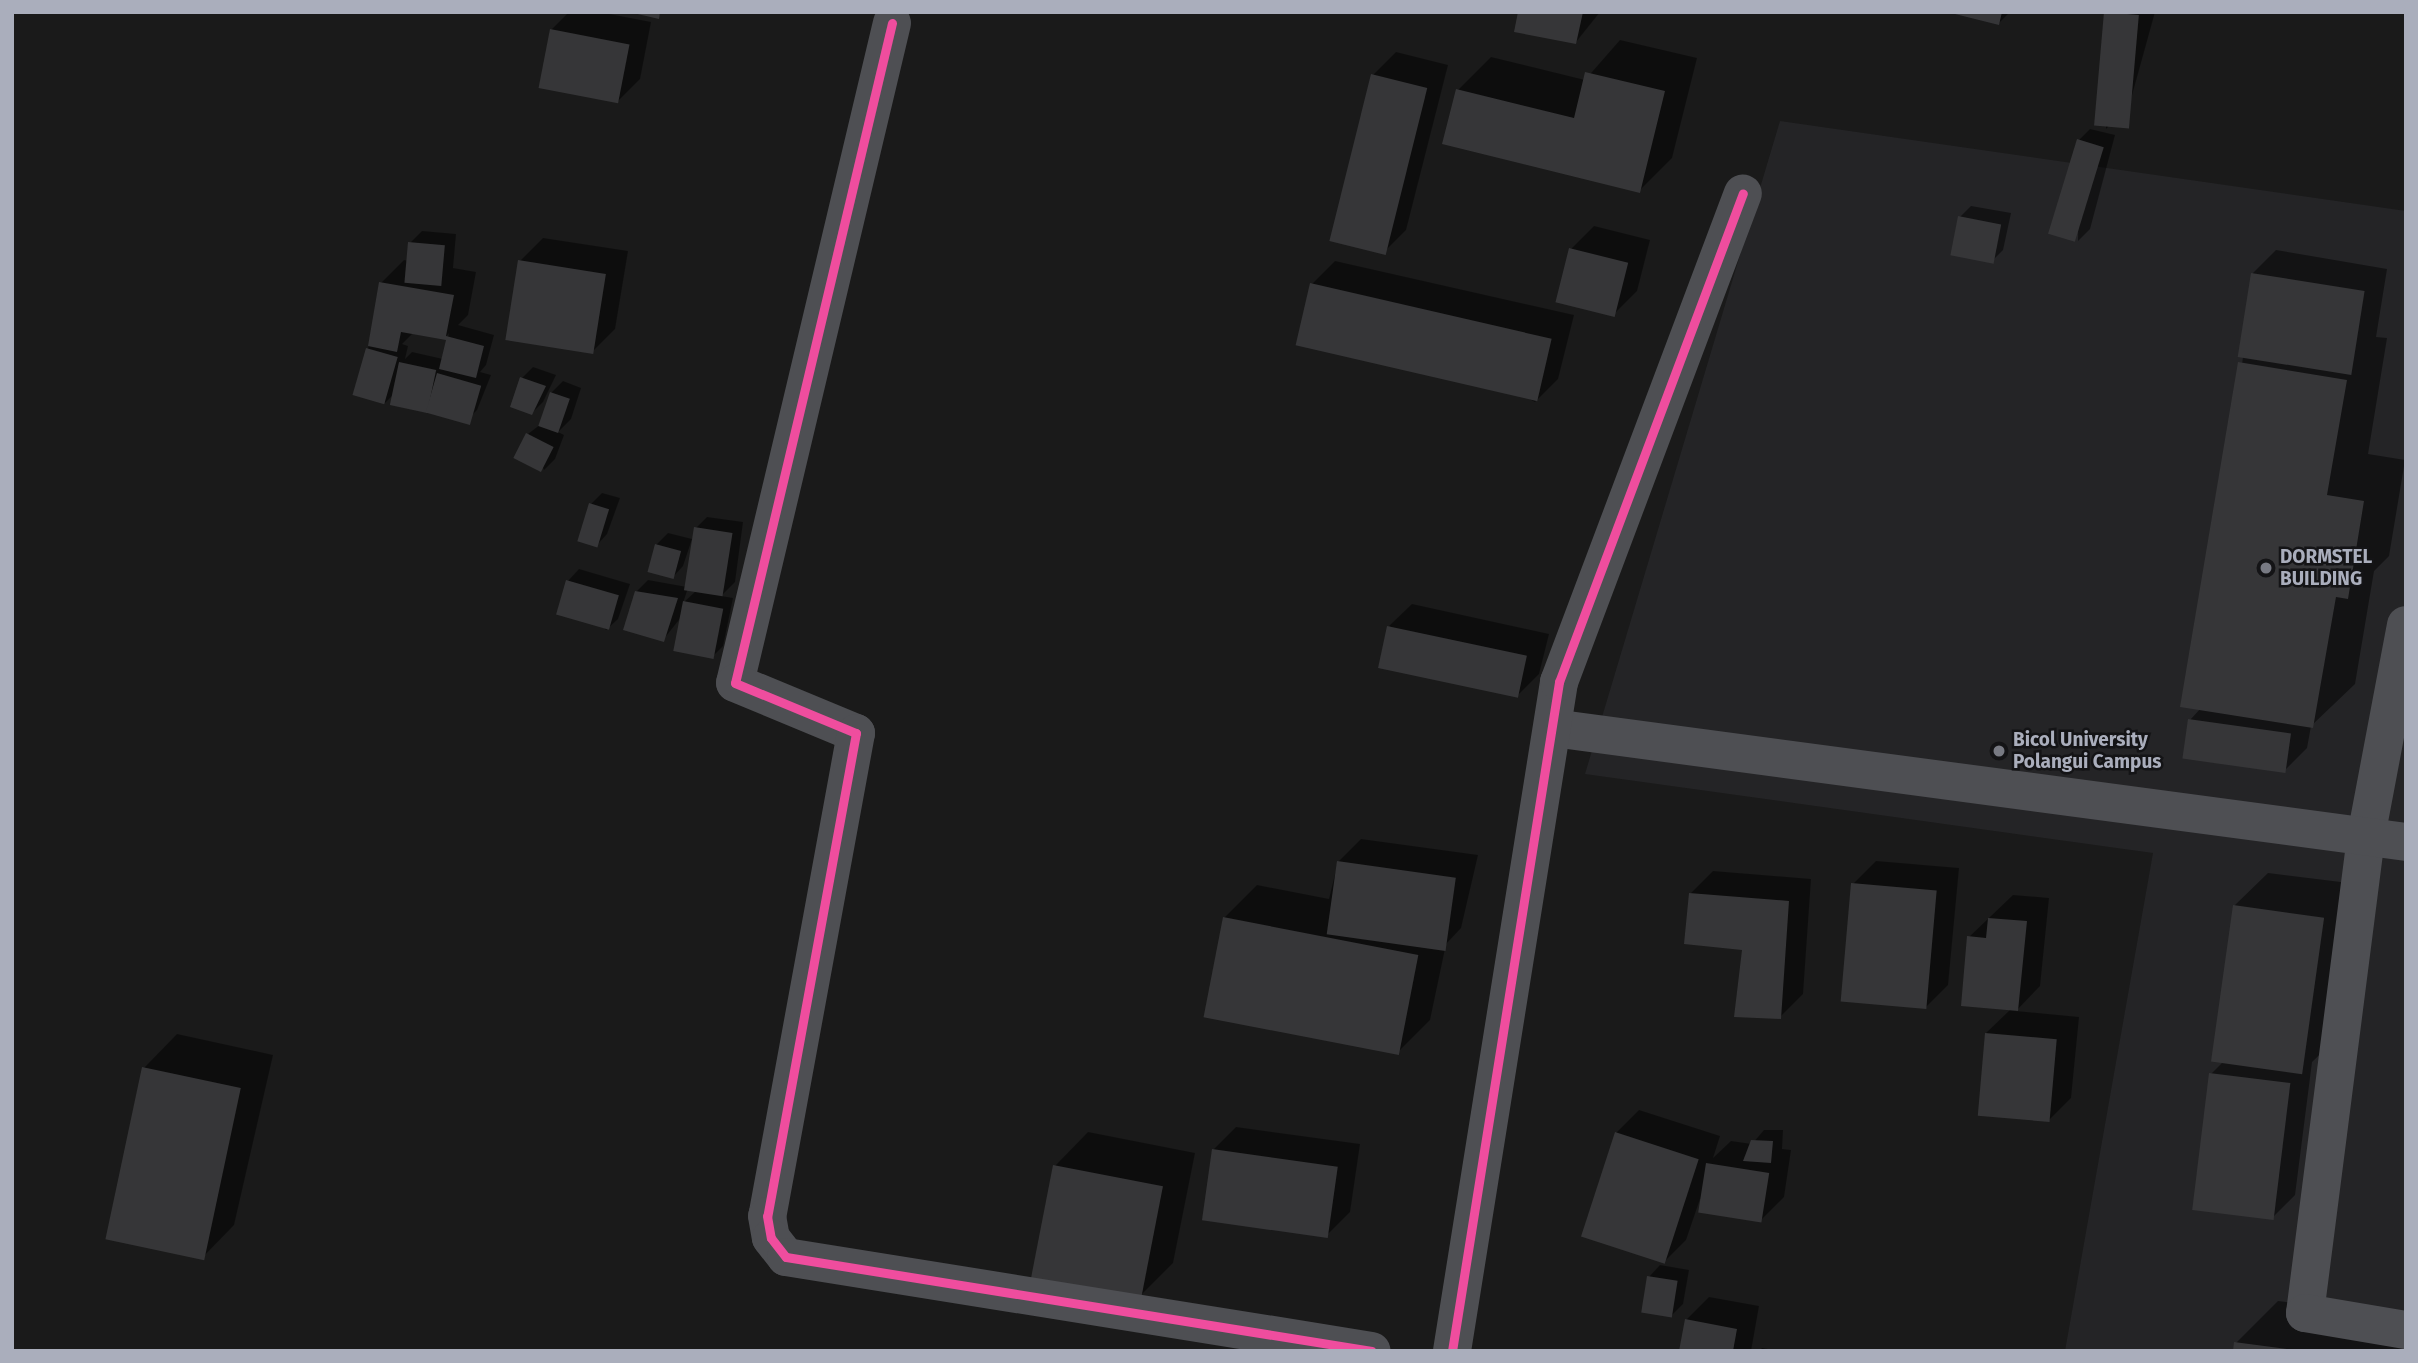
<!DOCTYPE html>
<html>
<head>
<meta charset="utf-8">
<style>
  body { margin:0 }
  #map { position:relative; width:2418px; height:1363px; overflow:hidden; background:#1a1a1a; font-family:"Fira Sans",sans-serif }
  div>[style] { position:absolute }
  .built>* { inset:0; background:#242426 }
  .shadow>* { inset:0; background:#0007 }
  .building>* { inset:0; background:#363638; transform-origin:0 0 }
  .minor>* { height:38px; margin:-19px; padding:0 19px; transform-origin:19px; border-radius:19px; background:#4e4f53 }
  .cycleway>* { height:9px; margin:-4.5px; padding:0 4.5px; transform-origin:4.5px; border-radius:4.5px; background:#ef4d9e }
  .dots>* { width:19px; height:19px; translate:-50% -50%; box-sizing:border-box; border:4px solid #141416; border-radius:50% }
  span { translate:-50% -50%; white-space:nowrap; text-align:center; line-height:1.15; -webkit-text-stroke:5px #141416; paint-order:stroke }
  .poi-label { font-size:19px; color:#aaaebc; font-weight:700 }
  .left { translate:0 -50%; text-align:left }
  .frame { position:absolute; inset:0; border:14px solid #aaaebc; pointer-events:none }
</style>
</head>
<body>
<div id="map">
  <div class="built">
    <i style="clip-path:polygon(1780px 121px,2406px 211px,2406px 1351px,2065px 1351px,2153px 853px,1585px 774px)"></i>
  </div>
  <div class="shadow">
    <i style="clip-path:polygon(569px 12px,599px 12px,651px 22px,640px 79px,617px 102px,551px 30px)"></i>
    <i style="clip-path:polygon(1519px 12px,1600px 12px,1576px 42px)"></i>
    <i style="clip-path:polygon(1950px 12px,2010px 12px,1999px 23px)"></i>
    <i style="clip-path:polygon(2105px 12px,2155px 12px,2129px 106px,2106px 129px)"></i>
    <i style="clip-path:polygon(1620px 40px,1697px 58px,1672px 158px,1639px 191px,1458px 90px,1491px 57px,1585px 80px)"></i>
    <i style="clip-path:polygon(1396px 52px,1448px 65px,1406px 230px,1383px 253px,1373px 75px)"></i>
    <i style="clip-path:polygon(2090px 129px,2115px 135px,2090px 229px,2078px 241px,2079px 140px)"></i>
    <i style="clip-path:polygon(1971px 206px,2011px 213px,2003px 250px,1992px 261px,1960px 217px)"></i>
    <i style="clip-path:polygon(1594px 226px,1650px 240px,1637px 291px,1614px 314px,1571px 249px)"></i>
    <i style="clip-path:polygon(evenodd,422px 231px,456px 234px,453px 268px,476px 272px,468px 315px,458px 325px,494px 335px,486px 365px,480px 372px,491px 375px,477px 410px,466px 421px,431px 403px,422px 411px,393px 395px,385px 403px,368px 349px,381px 283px,404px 260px,409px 261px,410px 243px,422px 231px,414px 332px,445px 338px,449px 333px,443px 359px,412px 352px,405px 359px,408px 346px,402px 344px,414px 332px)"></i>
    <i style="clip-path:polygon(543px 238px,628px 251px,615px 329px,592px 352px,520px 261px)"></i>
    <i style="clip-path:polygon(2276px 250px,2387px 269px,2376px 337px,2387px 338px,2368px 454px,2405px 460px,2389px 556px,2374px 571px,2355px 684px,2311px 726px,2307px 748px,2284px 771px,2190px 720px,2201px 708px,2253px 273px)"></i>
    <i style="clip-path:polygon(1335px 261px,1574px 315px,1558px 379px,1535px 402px,1312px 284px)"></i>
    <i style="clip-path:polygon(533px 367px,556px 375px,543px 402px,532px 413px,522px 378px)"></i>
    <i style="clip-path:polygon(563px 381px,581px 388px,571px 419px,558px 432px,564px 435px,555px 459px,544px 470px,528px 434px,541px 424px,551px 393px)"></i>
    <i style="clip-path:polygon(602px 493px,620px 498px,607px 534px,596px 546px,591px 504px)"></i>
    <i style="clip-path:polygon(evenodd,707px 517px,743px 522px,735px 582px,721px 596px,733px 598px,723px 646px,712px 657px,682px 616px,663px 640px,636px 592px,648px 580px,687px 587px,696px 528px,707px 517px,688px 588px,697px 590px,683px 603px,688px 588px)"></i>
    <i style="clip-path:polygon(668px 533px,692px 539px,683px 566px,672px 578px,656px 545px)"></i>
    <i style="clip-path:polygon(579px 569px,630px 584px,618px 619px,606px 630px,568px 581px)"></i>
    <i style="clip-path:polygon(1412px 604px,1549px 634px,1539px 674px,1516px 697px,1389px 626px)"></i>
    <i style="clip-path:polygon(1361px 839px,1478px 855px,1461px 928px,1446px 944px,1430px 1020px,1397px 1053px,1224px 918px,1257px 885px,1329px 899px,1338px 862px)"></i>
    <i style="clip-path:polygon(1876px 861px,1959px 868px,1948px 985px,1925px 1008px,1853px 884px)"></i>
    <i style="clip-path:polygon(1713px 871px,1811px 879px,1803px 994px,1780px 1017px,1744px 948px,1690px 894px)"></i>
    <i style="clip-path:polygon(2268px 873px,2357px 884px,2336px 1039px,2312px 1062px,2295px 1195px,2272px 1218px,2211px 1074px,2223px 1062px,2234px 906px)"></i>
    <i style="clip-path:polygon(2013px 895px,2049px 898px,2040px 986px,2016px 1011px,2079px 1017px,2071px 1098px,2048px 1121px,1986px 1033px,2011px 1009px,1969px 937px)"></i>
    <i style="clip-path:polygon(177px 1034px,273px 1055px,234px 1225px,201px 1259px,144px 1068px)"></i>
    <i style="clip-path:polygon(1639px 1110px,1720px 1136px,1713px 1158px,1731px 1141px,1752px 1144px,1764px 1130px,1783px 1130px,1782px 1149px,1791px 1150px,1784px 1197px,1761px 1220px,1700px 1199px,1686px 1240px,1663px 1263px,1616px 1133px)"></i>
    <i style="clip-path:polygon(1236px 1127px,1360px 1144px,1350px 1212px,1327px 1235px,1213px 1150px)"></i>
    <i style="clip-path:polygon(1088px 1132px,1195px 1153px,1173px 1263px,1140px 1296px,1055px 1166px)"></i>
    <i style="clip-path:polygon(1660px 1265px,1689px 1270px,1683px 1304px,1671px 1316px,1649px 1277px)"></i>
    <i style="clip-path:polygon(1709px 1297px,1759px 1306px,1751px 1351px,1681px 1351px,1686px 1320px)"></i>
    <i style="clip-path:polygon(2278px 1301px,2406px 1318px,2406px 1351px,2235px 1351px,2236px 1343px)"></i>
    <i style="clip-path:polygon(1762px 1348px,1780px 1351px,1759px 1351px)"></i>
  </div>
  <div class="building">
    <i style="clip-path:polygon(629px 12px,660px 12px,659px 19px)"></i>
    <i style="clip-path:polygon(1518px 12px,1583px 12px,1576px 44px,1514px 32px)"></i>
    <i style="clip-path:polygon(1947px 12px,2002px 12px,1999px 25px)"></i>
    <i style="left:2104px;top:12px;width:35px;height:114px;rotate:5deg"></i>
    <i style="left:550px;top:29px;width:81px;height:60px;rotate:11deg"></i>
    <i style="clip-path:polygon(1585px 72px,1665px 91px,1640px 193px,1442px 144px,1456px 89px,1574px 118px)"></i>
    <i style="left:1371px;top:74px;width:58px;height:172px;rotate:14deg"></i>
    <i style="left:2077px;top:139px;width:28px;height:99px;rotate:17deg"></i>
    <i style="left:1958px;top:216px;width:44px;height:40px;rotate:11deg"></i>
    <i style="left:408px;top:242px;width:37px;height:41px;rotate:5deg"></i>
    <i style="left:1569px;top:248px;width:61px;height:56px;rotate:14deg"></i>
    <i style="left:518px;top:260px;width:89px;height:81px;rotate:9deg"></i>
    <i style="left:2251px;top:273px;width:115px;height:85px;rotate:9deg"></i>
    <i style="clip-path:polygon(379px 282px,454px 295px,446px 336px,484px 346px,476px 378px,439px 369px,446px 340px,401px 332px,397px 352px,368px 346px)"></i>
    <i style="left:1310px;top:283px;width:248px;height:64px;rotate:13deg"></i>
    <i style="left:366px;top:348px;width:33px;height:49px;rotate:16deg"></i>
    <i style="left:399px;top:362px;width:38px;height:44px;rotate:12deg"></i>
    <i style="clip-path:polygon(2238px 362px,2347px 380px,2327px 495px,2364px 501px,2348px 599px,2336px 597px,2313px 728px,2180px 707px)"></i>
    <i style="left:437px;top:373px;width:46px;height:41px;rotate:16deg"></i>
    <i style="clip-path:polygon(520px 377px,546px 386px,532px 415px,510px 407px)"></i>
    <i style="left:550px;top:392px;width:21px;height:36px;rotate:19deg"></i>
    <i style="left:526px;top:433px;width:31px;height:28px;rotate:27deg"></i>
    <i style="left:589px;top:503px;width:21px;height:40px;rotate:17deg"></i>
    <i style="left:694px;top:527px;width:39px;height:64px;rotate:9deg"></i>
    <i style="left:655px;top:544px;width:27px;height:29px;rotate:15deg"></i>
    <i style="left:566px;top:580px;width:55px;height:36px;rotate:16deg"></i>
    <i style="clip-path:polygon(635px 591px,678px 598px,664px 642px,623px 630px)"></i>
    <i style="left:683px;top:601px;width:41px;height:51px;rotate:11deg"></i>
    <i style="left:1387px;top:626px;width:143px;height:43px;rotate:12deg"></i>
    <i style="left:2188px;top:719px;width:104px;height:40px;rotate:8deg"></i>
    <i style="left:1337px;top:861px;width:120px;height:74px;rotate:8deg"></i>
    <i style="left:1851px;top:883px;width:86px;height:119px;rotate:5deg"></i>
    <i style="clip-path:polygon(1689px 893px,1789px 901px,1781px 1019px,1734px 1017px,1742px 950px,1684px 944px)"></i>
    <i style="left:2233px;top:905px;width:92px;height:158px;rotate:8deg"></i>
    <i style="left:1223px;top:917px;width:199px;height:102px;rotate:11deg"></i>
    <i style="clip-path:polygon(1988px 918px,2027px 921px,2018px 1011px,1961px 1006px,1967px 936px,1986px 938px)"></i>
    <i style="left:1985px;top:1033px;width:72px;height:83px;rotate:5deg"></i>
    <i style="left:142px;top:1067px;width:101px;height:176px;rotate:12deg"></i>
    <i style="left:2209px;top:1073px;width:82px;height:138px;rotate:7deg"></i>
    <i style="left:1615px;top:1132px;width:88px;height:110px;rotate:18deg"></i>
    <i style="clip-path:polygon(1751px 1140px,1773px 1141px,1771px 1163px,1743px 1161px)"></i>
    <i style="left:1212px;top:1149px;width:127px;height:72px;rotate:8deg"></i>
    <i style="left:1706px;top:1163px;width:64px;height:50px;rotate:9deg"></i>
    <i style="left:1053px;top:1165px;width:112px;height:115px;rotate:11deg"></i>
    <i style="left:1647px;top:1276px;width:31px;height:37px;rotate:9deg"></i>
    <i style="clip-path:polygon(1685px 1319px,1737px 1329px,1733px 1351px,1679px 1351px)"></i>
    <i style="clip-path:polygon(2234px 1342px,2287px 1349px,2286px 1351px,2233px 1351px)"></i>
  </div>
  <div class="minor">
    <i style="left:892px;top:23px;width:678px;rotate:103.38deg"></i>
    <i style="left:735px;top:683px;width:131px;rotate:22.5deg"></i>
    <i style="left:856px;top:733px;width:491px;rotate:100.4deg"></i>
    <i style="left:767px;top:1216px;width:22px;rotate:80deg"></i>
    <i style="left:771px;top:1238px;width:24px;rotate:52deg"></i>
    <i style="left:786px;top:1257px;width:593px;rotate:9.11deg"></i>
    <i style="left:2406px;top:625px;width:216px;rotate:100.7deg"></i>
    <i style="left:2366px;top:837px;width:480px;rotate:97.3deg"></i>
    <i style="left:2305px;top:1313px;width:102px;rotate:9.6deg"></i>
    <i style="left:1553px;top:728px;width:861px;rotate:7.61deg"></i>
    <i style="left:1452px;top:1351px;width:678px;rotate:-80.91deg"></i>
    <i style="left:1559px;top:682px;width:522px;rotate:-69.38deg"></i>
  </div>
  <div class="cycleway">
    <i style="left:892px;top:23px;width:678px;rotate:103.38deg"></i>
    <i style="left:735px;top:683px;width:131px;rotate:22.5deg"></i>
    <i style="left:856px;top:733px;width:491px;rotate:100.4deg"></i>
    <i style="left:767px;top:1216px;width:22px;rotate:80deg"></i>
    <i style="left:771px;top:1238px;width:24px;rotate:52deg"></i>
    <i style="left:786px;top:1257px;width:593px;rotate:9.11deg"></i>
    <i style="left:1452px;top:1351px;width:678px;rotate:-80.91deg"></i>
    <i style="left:1559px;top:682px;width:522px;rotate:-69.38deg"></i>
  </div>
  <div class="dots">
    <i style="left:2266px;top:568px;background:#787a83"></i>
    <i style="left:1999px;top:751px;background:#787a83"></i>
  </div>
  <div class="poi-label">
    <span class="left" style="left:2280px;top:568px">DORMSTEL<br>BUILDING</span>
    <span class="left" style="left:2013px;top:751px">Bicol University<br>Polangui Campus</span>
  </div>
  <div class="frame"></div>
</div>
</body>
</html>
